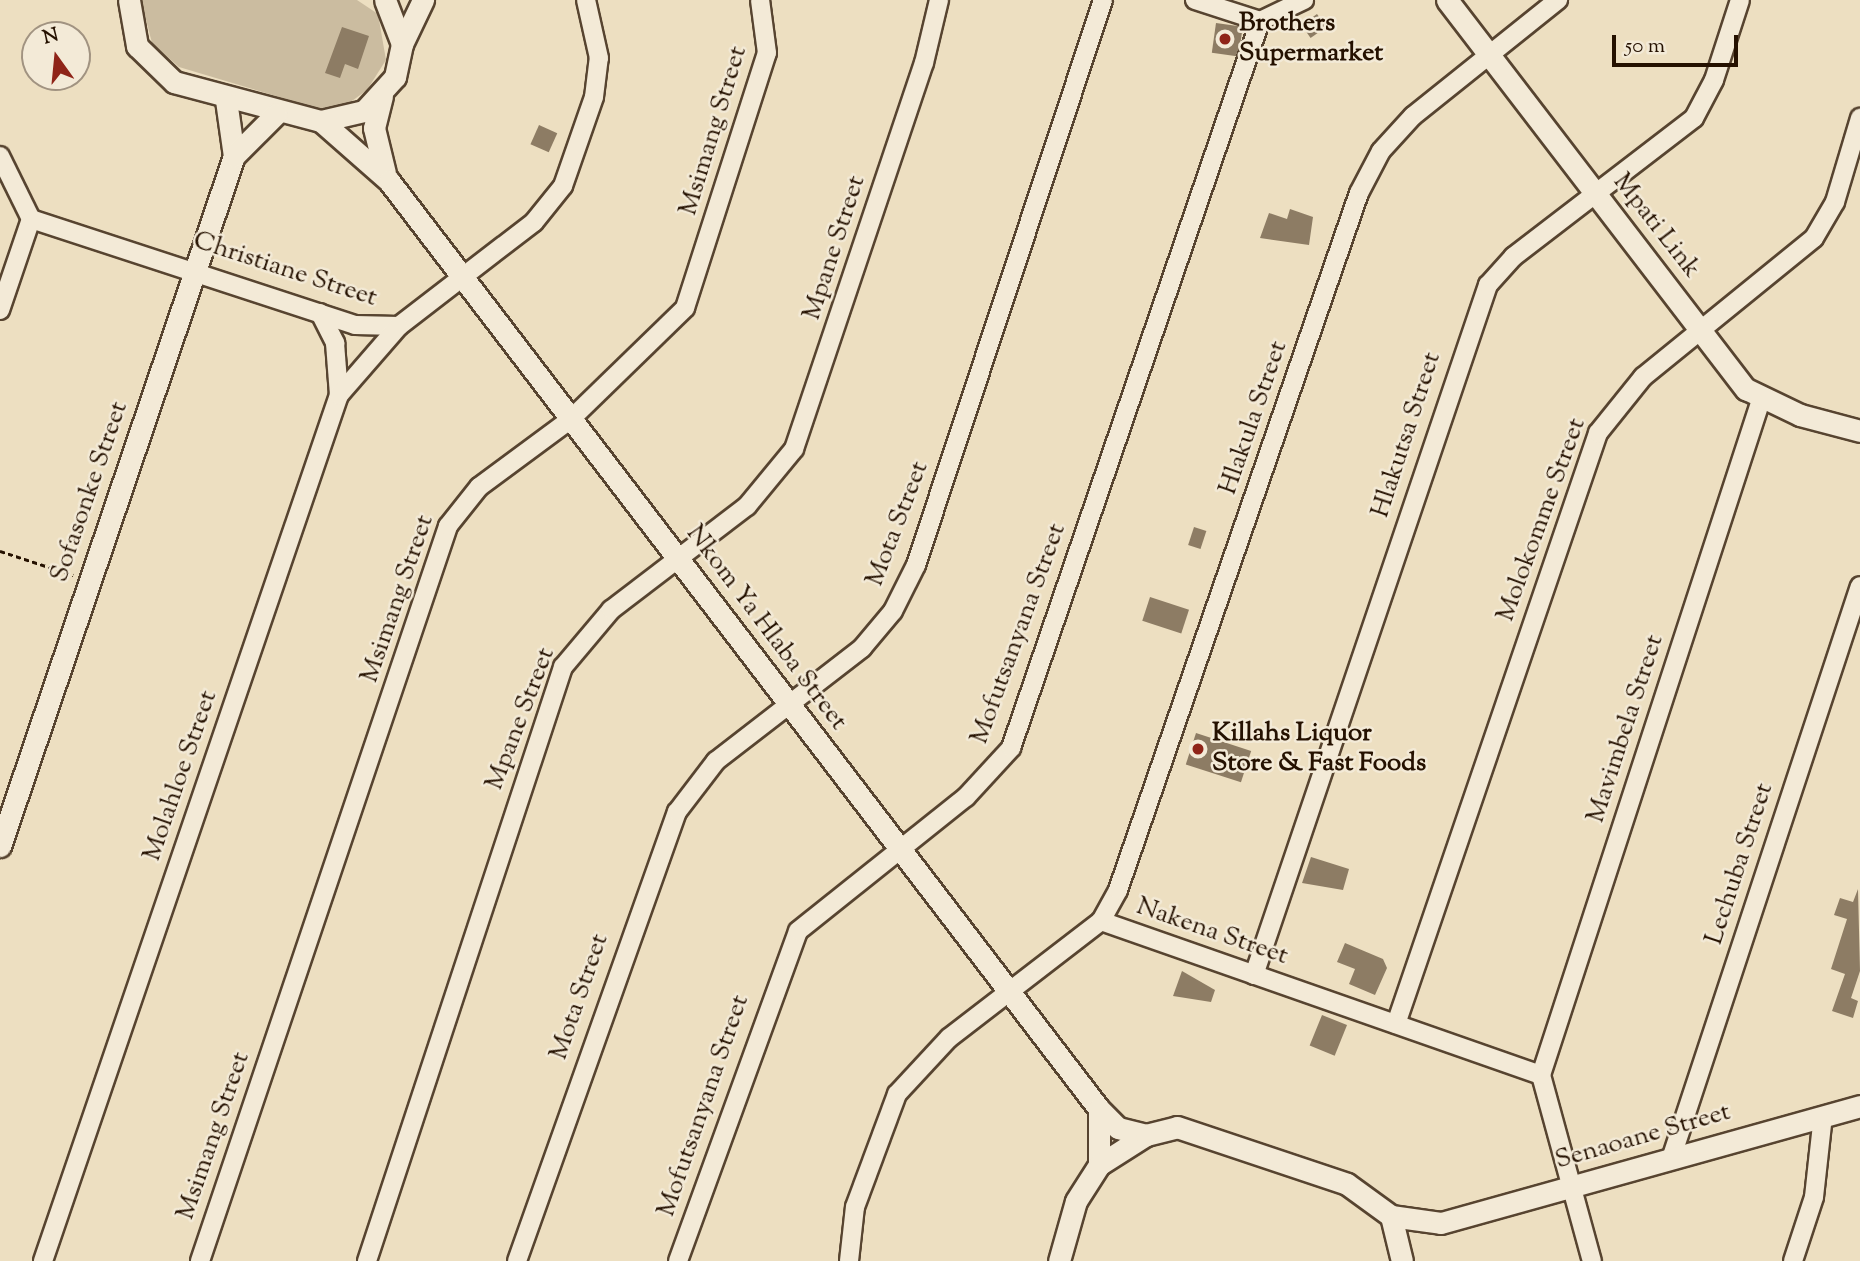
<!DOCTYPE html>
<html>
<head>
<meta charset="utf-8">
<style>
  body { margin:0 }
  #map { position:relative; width:1860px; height:1261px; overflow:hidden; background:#eddfc1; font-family:"Sorts Mill Goudy",serif }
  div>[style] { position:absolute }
  .green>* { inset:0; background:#cbbca0 }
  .building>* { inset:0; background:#8d7c64; transform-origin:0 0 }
  .path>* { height:2.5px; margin-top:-1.25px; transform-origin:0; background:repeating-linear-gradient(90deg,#251100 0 5px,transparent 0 8.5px) }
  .roads { filter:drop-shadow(2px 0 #574430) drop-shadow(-2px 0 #574430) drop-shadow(0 2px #574430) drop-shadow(0 -2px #574430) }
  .minor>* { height:18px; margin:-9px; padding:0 9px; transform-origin:9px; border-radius:9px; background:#f3ead7 }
  .tertiary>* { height:21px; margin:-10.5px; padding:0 10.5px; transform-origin:10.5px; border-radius:10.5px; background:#f3ead7 }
  .dots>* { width:19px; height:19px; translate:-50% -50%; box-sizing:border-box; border:4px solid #f3ead7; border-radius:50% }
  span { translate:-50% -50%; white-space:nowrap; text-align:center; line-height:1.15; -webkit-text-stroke:5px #f3ead7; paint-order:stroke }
  .poi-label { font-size:26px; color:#251100; font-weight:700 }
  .left { translate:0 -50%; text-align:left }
  .street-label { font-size:26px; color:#251100 }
  .north { position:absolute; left:21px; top:21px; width:70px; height:70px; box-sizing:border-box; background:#f3ead7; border:2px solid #a19381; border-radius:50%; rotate:345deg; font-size:19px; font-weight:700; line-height:28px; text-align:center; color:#251100 }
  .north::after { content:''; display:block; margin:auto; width:24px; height:32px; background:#8f2418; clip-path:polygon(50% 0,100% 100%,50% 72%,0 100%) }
  .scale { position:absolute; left:1612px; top:35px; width:126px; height:32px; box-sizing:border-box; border:4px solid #251100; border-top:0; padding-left:9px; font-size:21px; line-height:24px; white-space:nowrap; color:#251100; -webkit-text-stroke:5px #f3ead7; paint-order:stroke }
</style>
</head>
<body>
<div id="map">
  <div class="green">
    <i style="clip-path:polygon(141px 0,357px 0,378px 14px,386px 60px,367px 90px,345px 106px,323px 110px,179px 67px,152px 43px)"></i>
  </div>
  <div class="building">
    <i style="left:1317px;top:14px;width:16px;height:19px;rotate:55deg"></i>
    <i style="left:1216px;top:23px;width:27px;height:30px;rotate:8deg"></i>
    <i style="clip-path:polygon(342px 27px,369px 36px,358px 69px,345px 64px,340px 78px,325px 73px)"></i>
    <i style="left:539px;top:125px;width:20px;height:21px;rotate:24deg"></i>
    <i style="clip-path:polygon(1290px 209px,1313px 217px,1309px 245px,1260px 238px,1269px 213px,1287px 219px)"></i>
    <i style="left:1194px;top:527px;width:13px;height:19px;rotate:18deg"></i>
    <i style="left:1150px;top:597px;width:41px;height:25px;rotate:18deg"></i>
    <i style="left:1196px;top:733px;width:58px;height:33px;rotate:18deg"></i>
    <i style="clip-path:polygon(1311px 857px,1349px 869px,1343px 890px,1302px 883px)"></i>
    <i style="clip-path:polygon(1858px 889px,1860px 971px,1851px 998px,1858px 1001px,1853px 1018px,1832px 1011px,1845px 974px,1831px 969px,1847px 919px,1834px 915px,1840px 898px,1853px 902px)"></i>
    <i style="clip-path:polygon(1345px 943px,1383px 959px,1387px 968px,1375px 995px,1349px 984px,1355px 969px,1337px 962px)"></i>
    <i style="clip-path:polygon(1182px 971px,1215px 990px,1211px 1002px,1173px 996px)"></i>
    <i style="left:1322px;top:1015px;width:27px;height:33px;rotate:22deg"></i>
  </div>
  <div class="path">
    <i style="left:0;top:551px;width:77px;rotate:18.2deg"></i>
  </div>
  <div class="roads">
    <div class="minor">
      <i style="left:1195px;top:0;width:68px;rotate:17.9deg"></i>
      <i style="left:1260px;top:21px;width:49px;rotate:-25.5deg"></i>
      <i style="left:0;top:156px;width:70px;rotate:63.8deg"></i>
      <i style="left:31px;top:219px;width:341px;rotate:18.1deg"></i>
      <i style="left:355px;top:325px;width:44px;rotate:1.3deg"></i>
      <i style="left:399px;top:326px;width:170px;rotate:-37.6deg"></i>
      <i style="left:534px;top:222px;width:46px;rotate:-51.1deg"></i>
      <i style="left:563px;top:186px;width:94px;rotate:-70.8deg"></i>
      <i style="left:594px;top:97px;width:39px;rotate:-83deg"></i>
      <i style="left:599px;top:58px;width:59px;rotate:-102.6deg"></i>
      <i style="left:0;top:310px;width:96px;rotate:-71.2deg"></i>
      <i style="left:320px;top:313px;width:34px;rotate:63deg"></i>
      <i style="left:335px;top:343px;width:52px;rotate:85.6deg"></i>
      <i style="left:1101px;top:921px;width:466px;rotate:19.3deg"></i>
      <i style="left:1541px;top:1075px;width:193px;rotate:74.7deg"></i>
      <i style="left:1254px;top:975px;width:729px;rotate:-71.27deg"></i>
      <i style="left:1488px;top:285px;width:38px;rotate:-48deg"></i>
      <i style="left:1513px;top:257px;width:228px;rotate:-37.5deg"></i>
      <i style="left:1694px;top:118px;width:43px;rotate:-62.2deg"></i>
      <i style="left:1714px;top:80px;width:84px;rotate:-72deg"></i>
      <i style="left:1396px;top:1024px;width:625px;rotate:-71.13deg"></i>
      <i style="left:1598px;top:433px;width:72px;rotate:-51.2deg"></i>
      <i style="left:1643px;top:377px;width:220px;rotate:-39.1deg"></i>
      <i style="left:1814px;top:238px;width:42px;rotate:-59.7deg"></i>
      <i style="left:1835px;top:202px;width:88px;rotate:-73.4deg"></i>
      <i style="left:1541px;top:1075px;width:710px;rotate:-71.95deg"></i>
      <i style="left:1671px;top:1159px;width:603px;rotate:-71.75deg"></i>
      <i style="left:43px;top:1261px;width:915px;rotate:-71.13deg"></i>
      <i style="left:339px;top:395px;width:91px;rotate:-49deg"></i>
      <i style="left:200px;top:1261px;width:776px;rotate:-71.35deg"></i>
      <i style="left:448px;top:526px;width:50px;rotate:-51.5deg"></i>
      <i style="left:479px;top:487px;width:114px;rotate:-36.5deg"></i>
      <i style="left:571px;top:419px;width:159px;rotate:-44.2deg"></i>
      <i style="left:685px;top:308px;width:268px;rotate:-72.2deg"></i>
      <i style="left:767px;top:53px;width:53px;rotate:-97.5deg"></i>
      <i style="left:367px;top:1261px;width:626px;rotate:-71.74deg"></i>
      <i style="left:563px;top:667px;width:75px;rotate:-49.9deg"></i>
      <i style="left:611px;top:610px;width:171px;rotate:-37.4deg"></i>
      <i style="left:747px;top:506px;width:74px;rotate:-50.5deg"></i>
      <i style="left:794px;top:449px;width:407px;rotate:-71.4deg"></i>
      <i style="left:924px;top:63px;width:65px;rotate:-76.6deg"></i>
      <i style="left:517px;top:1261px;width:477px;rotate:-70.4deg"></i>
      <i style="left:677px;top:812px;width:64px;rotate:-52.6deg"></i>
      <i style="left:716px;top:761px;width:185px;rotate:-37.7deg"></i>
      <i style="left:862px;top:648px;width:48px;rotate:-50deg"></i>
      <i style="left:893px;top:611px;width:51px;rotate:-63.4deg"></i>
      <i style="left:916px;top:565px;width:595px;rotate:-71.69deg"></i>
      <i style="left:678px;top:1261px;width:351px;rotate:-70deg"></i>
      <i style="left:798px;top:931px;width:215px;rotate:-38.6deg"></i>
      <i style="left:966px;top:797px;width:67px;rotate:-47.4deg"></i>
      <i style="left:1011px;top:748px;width:768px;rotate:-71.09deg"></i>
      <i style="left:849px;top:1261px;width:54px;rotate:-83.7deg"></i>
      <i style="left:855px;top:1207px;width:121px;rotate:-69.6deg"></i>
      <i style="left:897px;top:1094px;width:76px;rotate:-47.1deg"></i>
      <i style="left:949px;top:1038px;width:192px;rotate:-37.6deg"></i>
      <i style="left:1101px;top:921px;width:35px;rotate:-61deg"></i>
      <i style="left:1118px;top:890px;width:737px;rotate:-70.93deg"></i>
      <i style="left:1359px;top:193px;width:47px;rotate:-62.4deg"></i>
      <i style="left:1381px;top:151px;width:47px;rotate:-47.6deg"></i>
      <i style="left:1413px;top:116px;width:186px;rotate:-38.7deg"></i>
      <i style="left:1793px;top:1261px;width:67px;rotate:-71.8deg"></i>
      <i style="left:1814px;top:1197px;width:81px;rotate:-83.7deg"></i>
    </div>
    <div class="tertiary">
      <i style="left:129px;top:0;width:47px;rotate:80.1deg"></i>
      <i style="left:137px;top:46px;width:52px;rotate:44.2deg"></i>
      <i style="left:174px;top:82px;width:152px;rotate:14.9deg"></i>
      <i style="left:321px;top:121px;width:44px;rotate:-13.1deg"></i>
      <i style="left:364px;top:111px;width:46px;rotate:-47.6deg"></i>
      <i style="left:395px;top:77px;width:34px;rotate:-78deg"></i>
      <i style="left:402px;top:44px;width:47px;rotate:-111.1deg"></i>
      <i style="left:1447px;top:0;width:491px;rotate:52.5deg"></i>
      <i style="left:1746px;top:389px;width:60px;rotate:25.7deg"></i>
      <i style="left:1800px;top:415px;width:62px;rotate:14.9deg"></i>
      <i style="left:402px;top:44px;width:49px;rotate:-64.5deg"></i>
      <i style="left:382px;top:96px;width:33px;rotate:104deg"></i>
      <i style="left:374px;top:128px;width:46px;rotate:76.3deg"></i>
      <i style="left:226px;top:100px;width:57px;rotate:81.9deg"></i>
      <i style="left:321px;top:121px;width:91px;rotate:41.4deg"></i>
      <i style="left:389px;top:181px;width:1168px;rotate:52.58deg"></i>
      <i style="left:1099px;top:1109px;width:27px;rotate:45deg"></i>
      <i style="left:1118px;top:1128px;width:29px;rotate:14deg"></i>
      <i style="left:0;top:846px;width:729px;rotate:-71.27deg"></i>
      <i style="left:234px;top:156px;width:59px;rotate:-45deg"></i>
      <i style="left:1099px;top:1165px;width:56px;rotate:-90deg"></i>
      <i style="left:1391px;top:1216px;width:50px;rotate:8deg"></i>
      <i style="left:1441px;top:1223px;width:435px;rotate:-15.6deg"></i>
      <i style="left:1059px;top:1261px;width:62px;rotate:-74.2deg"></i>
      <i style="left:1076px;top:1201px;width:43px;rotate:-57.4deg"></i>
      <i style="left:1099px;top:1165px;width:56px;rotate:-32.6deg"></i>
      <i style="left:1146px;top:1135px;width:32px;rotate:-14deg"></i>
      <i style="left:1177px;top:1127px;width:179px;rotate:18.5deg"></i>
      <i style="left:1347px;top:1184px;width:54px;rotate:36deg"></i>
      <i style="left:1391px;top:1216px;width:46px;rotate:76.3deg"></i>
    </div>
  </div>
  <div class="dots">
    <i style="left:1225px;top:39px;background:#8f2418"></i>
    <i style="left:1198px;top:749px;background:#8f2418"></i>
  </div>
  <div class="poi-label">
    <span class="left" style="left:1239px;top:39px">Brothers<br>Supermarket</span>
    <span class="left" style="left:1212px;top:749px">Killahs Liquor<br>Store &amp; Fast Foods</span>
  </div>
  <div class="street-label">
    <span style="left:714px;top:131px;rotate:-73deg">Msimang Street</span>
    <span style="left:1656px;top:226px;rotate:52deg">Mpati Link</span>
    <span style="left:835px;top:248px;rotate:-72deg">Mpane Street</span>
    <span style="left:285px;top:270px;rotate:18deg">Christiane Street</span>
    <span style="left:1254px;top:418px;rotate:-71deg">Hlakula Street</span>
    <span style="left:1407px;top:435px;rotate:-72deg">Hlakutsa Street</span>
    <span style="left:90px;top:492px;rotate:-71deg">Sofasonke Street</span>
    <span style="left:1542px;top:520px;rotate:-70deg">Molokomme Street</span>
    <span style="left:898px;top:524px;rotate:-69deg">Mota Street</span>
    <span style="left:398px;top:599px;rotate:-71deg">Msimang Street</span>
    <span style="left:766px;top:628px;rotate:53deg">Nkom Ya Hlaba Street</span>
    <span style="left:1019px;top:634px;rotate:-70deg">Mofutsanyana Street</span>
    <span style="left:521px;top:719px;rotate:-69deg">Mpane Street</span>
    <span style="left:1626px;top:729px;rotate:-72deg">Mavimbela Street</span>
    <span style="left:181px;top:776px;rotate:-71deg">Molahloe Street</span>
    <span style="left:1740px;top:864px;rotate:-72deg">Lechuba Street</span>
    <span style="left:1212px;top:932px;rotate:19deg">Nakena Street</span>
    <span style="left:580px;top:997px;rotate:-71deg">Mota Street</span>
    <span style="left:704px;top:1106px;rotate:-71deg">Mofutsanyana Street</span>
    <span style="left:214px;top:1136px;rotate:-71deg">Msimang Street</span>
    <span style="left:1643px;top:1137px;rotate:-16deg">Senaoane Street</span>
  </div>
  <div class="north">N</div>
  <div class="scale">50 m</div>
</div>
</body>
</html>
